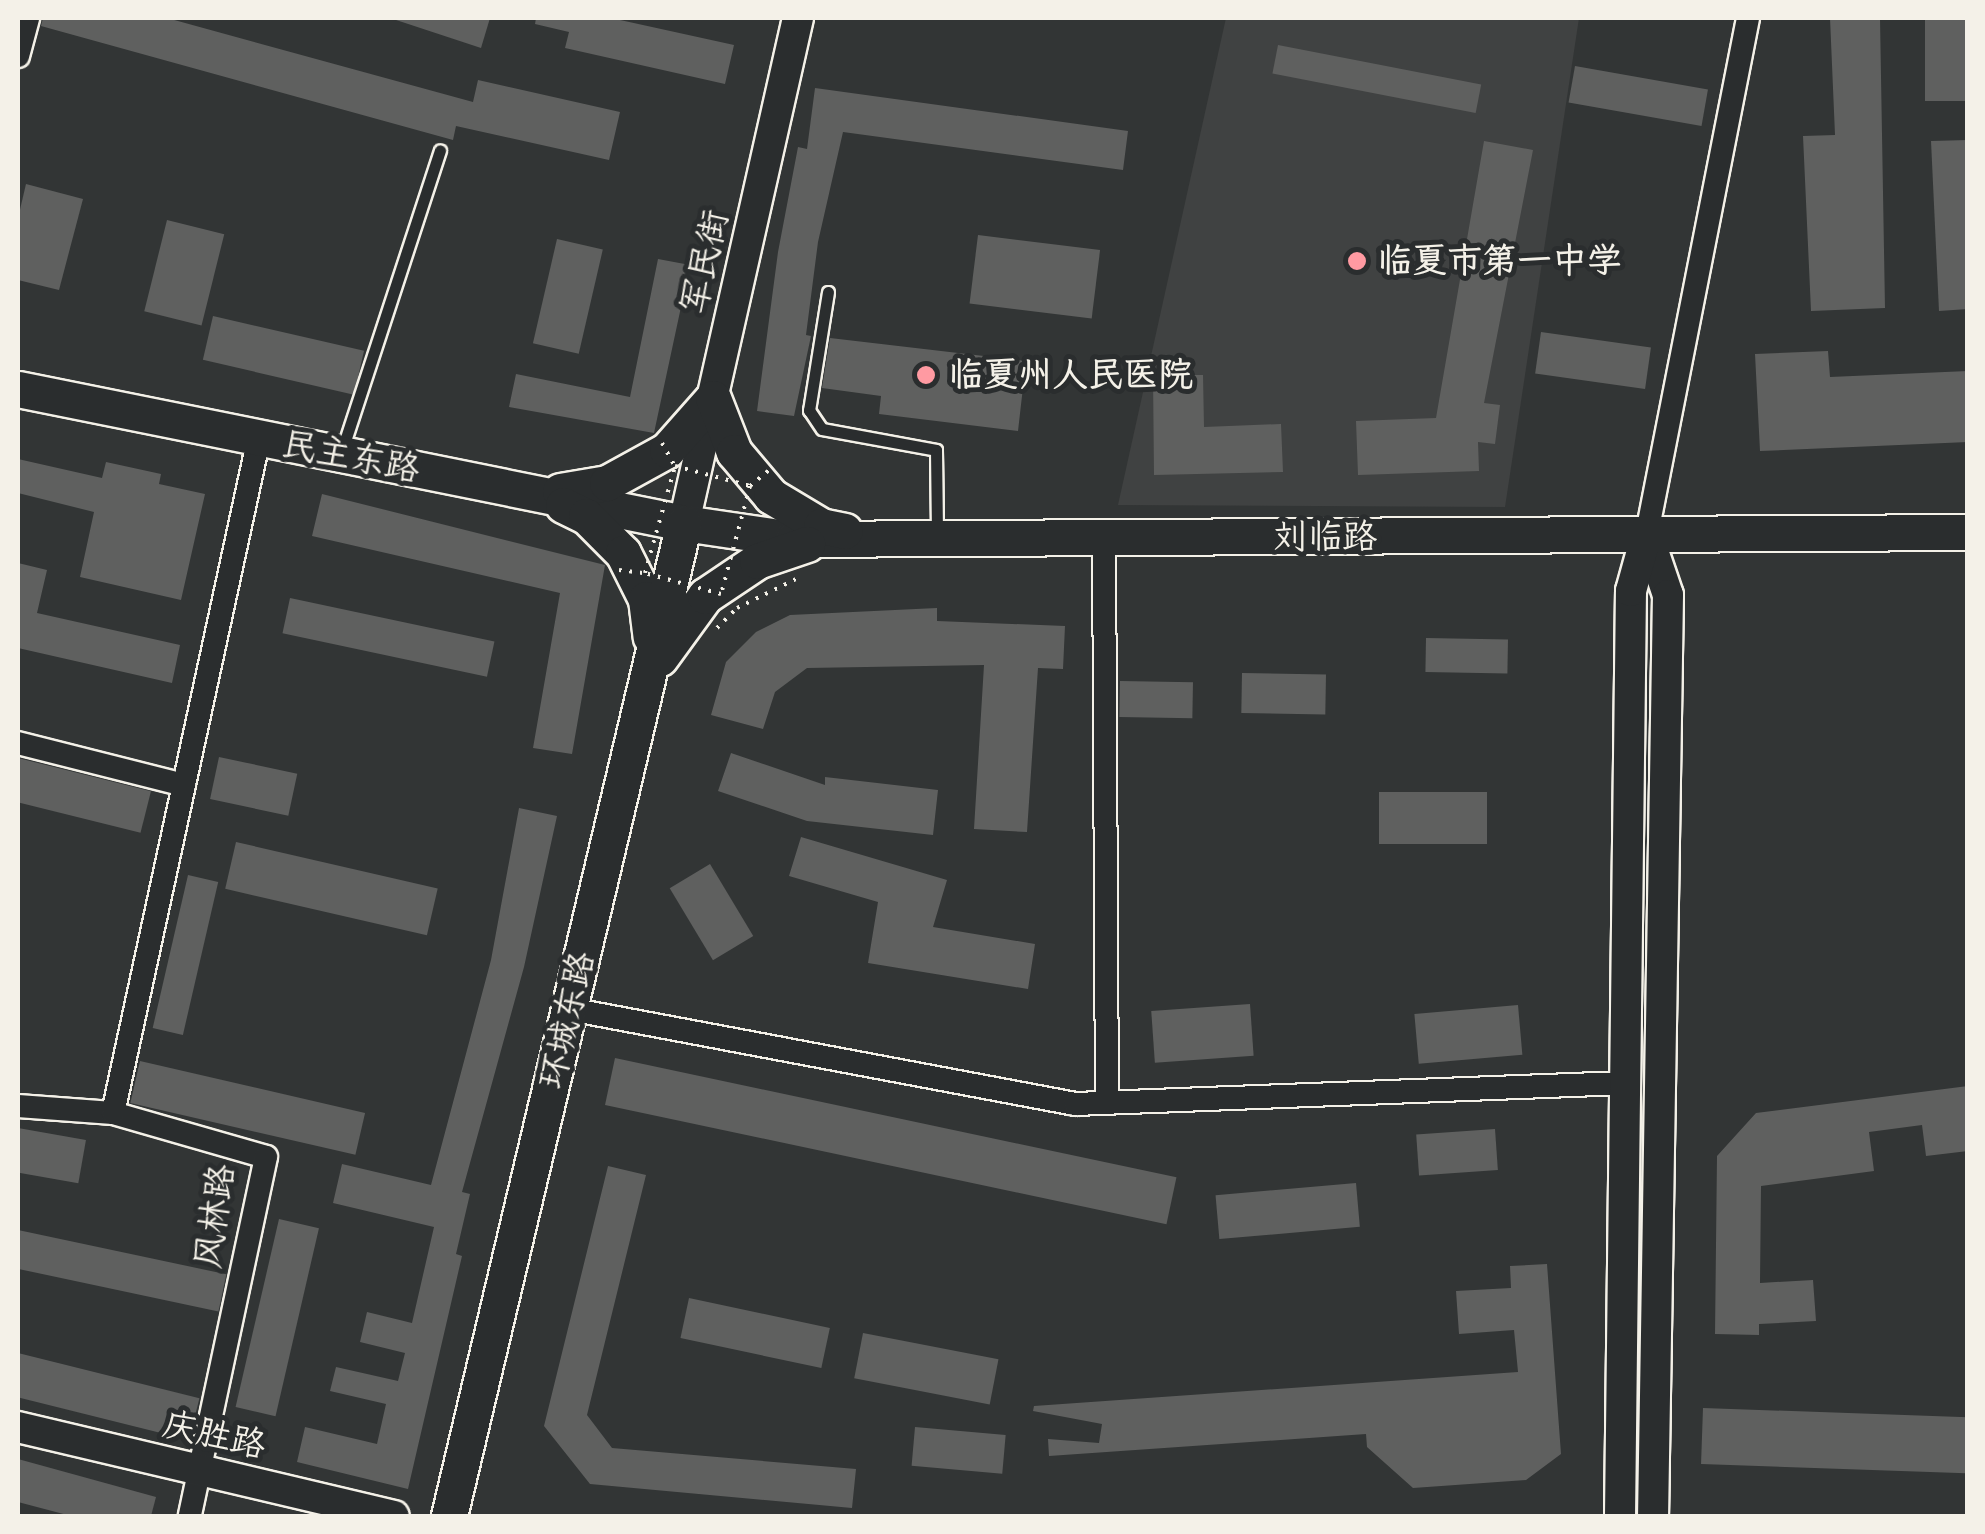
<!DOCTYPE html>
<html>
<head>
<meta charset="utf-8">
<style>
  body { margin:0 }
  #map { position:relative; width:1985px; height:1534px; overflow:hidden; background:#323535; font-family:Pangolin,"LXGW WenKai TC",sans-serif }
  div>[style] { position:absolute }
  .built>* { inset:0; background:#404242 }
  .building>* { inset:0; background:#5f605f; transform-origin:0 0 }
  .path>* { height:4px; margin-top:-2px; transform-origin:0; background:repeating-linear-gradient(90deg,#f4f1e8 0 2.5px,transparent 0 10.5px) }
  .roads { filter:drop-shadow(2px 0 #f4f1e8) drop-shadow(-2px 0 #f4f1e8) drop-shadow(0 2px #f4f1e8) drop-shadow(0 -2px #f4f1e8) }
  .service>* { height:11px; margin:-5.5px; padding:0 5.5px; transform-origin:5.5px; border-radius:5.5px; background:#2a2d2e }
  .minor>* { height:22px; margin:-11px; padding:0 11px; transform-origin:11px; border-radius:11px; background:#2a2d2e }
  .secondary>* { height:30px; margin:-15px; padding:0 15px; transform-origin:15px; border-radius:15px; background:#2a2d2e }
  .primary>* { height:35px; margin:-17.5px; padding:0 17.5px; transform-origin:17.5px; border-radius:17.5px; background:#2a2d2e }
  .path-bridge>* { height:4px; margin-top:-2px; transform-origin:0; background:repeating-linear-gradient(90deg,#f4f1e8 0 2.5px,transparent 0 10.5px) }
  .dots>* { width:28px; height:28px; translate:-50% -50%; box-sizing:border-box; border:5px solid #2a2d2e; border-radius:50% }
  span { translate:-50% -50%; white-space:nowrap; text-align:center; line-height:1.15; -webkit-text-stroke:10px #2a2d2e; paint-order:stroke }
  .poi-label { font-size:35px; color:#f4f1e8; font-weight:700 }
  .left { translate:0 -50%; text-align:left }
  .street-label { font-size:35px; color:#f4f1e8 }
  .frame { position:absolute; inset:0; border:20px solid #f4f1e8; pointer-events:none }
</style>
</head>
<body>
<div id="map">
  <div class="built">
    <i style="clip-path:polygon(1226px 18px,1579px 18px,1505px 507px,1118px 505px)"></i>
  </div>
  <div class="building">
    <i style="clip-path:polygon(43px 18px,167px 18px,473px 102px,478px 80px,620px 112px,609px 160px,456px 126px,453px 140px,41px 26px)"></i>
    <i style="clip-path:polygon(390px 18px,490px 18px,481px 48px)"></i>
    <i style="clip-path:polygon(536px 18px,611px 18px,734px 45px,725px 84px,565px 48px,569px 32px,535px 24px)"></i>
    <i style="clip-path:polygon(1830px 18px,1880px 18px,1885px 308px,1811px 311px,1803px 136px,1835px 135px)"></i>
    <i style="left:1925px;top:18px;width:43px;height:83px"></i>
    <i style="left:1278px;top:45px;width:207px;height:29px;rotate:11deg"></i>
    <i style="left:1575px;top:66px;width:135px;height:37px;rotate:10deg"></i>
    <i style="clip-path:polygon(815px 88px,1128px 131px,1123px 170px,843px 132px,818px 242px,806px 335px,811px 336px,794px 416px,757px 411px,778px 252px,798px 147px,807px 149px)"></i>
    <i style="clip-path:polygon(1968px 140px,1968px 309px,1939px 311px,1931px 141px)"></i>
    <i style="clip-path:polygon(1484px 141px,1533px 150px,1484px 403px,1500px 405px,1495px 444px,1478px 442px,1479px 471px,1358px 475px,1356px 421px,1436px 418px)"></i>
    <i style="clip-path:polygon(26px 184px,83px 199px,59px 290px,18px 280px,18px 218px)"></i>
    <i style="left:167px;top:220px;width:59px;height:94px;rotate:14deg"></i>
    <i style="left:978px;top:235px;width:123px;height:69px;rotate:7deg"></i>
    <i style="left:557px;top:239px;width:47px;height:107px;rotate:13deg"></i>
    <i style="clip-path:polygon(658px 259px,690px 265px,654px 433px,509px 407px,516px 374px,630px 397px)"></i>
    <i style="left:213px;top:316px;width:155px;height:45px;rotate:13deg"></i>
    <i style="left:1541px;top:332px;width:111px;height:42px;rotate:8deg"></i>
    <i style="clip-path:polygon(830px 338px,1026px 361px,1018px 431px,879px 414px,881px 396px,822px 388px)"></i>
    <i style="clip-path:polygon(1828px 351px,1830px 377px,1968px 371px,1968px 442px,1760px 451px,1755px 354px)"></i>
    <i style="clip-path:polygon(1153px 375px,1203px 375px,1204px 427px,1281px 424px,1283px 472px,1154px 475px)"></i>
    <i style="clip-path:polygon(18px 459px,102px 478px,106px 462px,161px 474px,159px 484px,205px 494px,181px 600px,80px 577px,94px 512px,18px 493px)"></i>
    <i style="clip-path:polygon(322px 494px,605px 565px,572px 754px,533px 748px,560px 593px,312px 536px)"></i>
    <i style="clip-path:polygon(18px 563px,47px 570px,37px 613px,180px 645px,172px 683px,18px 648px)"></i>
    <i style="left:290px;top:598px;width:209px;height:36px;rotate:12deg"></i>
    <i style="clip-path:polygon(937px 608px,937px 621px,1065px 626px,1063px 669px,1038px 668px,1027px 832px,974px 829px,984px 665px,807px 668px,775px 692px,763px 729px,711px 715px,726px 662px,756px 632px,790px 615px)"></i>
    <i style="left:1426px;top:638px;width:82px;height:34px;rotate:1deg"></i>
    <i style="left:1242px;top:673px;width:84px;height:40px;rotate:1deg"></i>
    <i style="left:1120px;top:681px;width:73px;height:36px;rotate:1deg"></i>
    <i style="clip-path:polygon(731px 753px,825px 785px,825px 777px,938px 790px,933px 835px,807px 821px,718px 791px)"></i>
    <i style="left:219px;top:757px;width:80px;height:43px;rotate:12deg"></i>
    <i style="left:18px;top:758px;width:137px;height:43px;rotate:14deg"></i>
    <i style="left:1379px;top:792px;width:108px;height:52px"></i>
    <i style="clip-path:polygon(519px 808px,557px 816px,524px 967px,462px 1192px,470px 1194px,456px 1254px,462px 1256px,408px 1489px,297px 1462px,305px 1427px,377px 1444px,386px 1404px,330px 1391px,336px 1367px,398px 1381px,405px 1353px,360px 1342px,367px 1312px,412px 1323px,434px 1227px,333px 1203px,342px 1164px,431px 1185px,491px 960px)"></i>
    <i style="clip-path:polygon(801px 837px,947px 880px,933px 927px,1035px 944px,1028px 989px,868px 963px,878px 902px,789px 876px)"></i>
    <i style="left:236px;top:842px;width:207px;height:48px;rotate:13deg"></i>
    <i style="left:710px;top:864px;width:84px;height:47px;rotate:59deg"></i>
    <i style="left:188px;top:875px;width:31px;height:157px;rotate:13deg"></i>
    <i style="left:1250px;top:1004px;width:52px;height:99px;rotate:86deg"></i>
    <i style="left:1518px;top:1005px;width:50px;height:104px;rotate:85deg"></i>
    <i style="left:615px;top:1058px;width:574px;height:48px;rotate:12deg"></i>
    <i style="left:140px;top:1061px;width:231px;height:43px;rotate:13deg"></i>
    <i style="clip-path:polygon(1968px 1086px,1968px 1151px,1926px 1156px,1922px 1125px,1869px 1132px,1874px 1171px,1761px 1186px,1760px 1283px,1813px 1280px,1816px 1321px,1759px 1324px,1759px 1335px,1715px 1334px,1717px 1156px,1756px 1113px)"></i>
    <i style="left:18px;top:1128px;width:69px;height:44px;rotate:10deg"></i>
    <i style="left:1495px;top:1129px;width:41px;height:79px;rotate:86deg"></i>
    <i style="clip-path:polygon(608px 1166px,646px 1175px,587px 1415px,612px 1448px,856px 1469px,852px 1508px,590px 1484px,544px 1426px)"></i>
    <i style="left:1356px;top:1183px;width:44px;height:141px;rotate:85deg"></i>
    <i style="left:279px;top:1219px;width:41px;height:193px;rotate:13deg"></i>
    <i style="left:18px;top:1230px;width:213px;height:38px;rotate:12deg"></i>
    <i style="clip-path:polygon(1547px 1264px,1561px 1454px,1526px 1480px,1413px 1488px,1367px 1447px,1366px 1434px,1049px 1456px,1048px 1439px,1099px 1443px,1102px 1424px,1033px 1411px,1034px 1406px,1518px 1372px,1514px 1330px,1459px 1334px,1456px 1291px,1511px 1288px,1510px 1266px)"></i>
    <i style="left:689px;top:1298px;width:144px;height:41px;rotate:12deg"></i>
    <i style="left:863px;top:1333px;width:138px;height:46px;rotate:11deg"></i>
    <i style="left:18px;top:1353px;width:187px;height:43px;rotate:14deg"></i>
    <i style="left:1703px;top:1408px;width:265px;height:56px;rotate:2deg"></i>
    <i style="left:915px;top:1427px;width:91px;height:39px;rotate:5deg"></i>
    <i style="clip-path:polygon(18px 1459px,156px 1497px,151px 1516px,71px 1516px,18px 1502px)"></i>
  </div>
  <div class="path">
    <i style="left:717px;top:628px;width:28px;rotate:-45deg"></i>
    <i style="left:737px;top:608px;width:72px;rotate:-26.2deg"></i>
  </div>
  <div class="roads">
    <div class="service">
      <i style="left:828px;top:292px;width:120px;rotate:99.1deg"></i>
      <i style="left:809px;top:410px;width:23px;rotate:56deg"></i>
      <i style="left:822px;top:429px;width:116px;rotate:10.4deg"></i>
      <i style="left:936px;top:450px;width:84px;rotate:89.3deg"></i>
      <i style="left:343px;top:447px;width:312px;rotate:-71.9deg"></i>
    </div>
    <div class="minor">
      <i style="left:18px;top:56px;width:39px;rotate:-75deg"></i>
      <i style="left:1647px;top:533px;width:525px;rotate:-78.9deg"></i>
      <i style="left:1104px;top:538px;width:565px;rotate:89.7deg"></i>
      <i style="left:18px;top:743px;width:171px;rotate:14.2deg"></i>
      <i style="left:569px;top:1009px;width:515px;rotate:10.63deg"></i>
      <i style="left:1075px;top:1104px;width:550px;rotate:-2.19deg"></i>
      <i style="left:18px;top:1106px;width:95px;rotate:4.2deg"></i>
      <i style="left:113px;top:1113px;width:159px;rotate:16deg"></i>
      <i style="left:266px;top:1157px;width:367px;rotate:102deg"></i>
      <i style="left:113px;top:1113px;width:691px;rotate:-77.8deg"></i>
    </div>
    <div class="secondary">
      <i style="left:684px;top:523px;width:518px;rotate:-77.28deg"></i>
      <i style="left:1647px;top:533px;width:65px;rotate:71.3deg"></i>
      <i style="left:1668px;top:595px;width:921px;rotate:90.93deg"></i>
      <i style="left:18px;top:1427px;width:386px;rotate:13.3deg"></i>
      <i style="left:1620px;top:1516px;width:925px;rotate:-89.32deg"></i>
      <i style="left:1631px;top:591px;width:60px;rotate:-74.6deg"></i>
    </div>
    <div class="primary">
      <i style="left:18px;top:389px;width:679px;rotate:11.38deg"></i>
      <i style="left:684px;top:523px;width:110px;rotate:8.4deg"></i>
      <i style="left:793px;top:539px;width:1175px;rotate:-0.34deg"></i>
      <i style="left:560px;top:491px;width:48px;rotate:-9.7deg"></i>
      <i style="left:607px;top:483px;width:68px;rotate:-28.8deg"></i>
      <i style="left:667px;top:450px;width:69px;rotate:-48.5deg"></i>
      <i style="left:713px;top:398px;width:58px;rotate:68.7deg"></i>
      <i style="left:734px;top:452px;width:57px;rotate:49.9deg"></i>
      <i style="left:771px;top:496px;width:58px;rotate:31deg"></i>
      <i style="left:821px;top:526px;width:24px;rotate:12deg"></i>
      <i style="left:563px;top:505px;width:25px;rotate:26deg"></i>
      <i style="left:586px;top:516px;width:52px;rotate:45deg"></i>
      <i style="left:623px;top:553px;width:51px;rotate:63.4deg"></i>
      <i style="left:646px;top:599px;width:38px;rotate:83deg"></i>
      <i style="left:660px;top:658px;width:77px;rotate:-54deg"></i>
      <i style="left:705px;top:596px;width:63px;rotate:-33.9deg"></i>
      <i style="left:757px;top:561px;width:53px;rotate:-18.8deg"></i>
      <i style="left:449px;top:1516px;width:1020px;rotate:-76.69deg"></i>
    </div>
  </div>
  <div class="path-bridge">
    <i style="left:662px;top:443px;width:26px;rotate:61deg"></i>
    <i style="left:675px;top:466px;width:78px;rotate:14.9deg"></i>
    <i style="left:750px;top:486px;width:112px;rotate:105deg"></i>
    <i style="left:721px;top:594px;width:79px;rotate:-164.6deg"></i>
    <i style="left:645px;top:573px;width:111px;rotate:-74.3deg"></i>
    <i style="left:750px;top:486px;width:25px;rotate:-40deg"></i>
    <i style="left:619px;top:570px;width:26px;rotate:7deg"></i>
  </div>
  <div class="dots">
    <i style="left:1357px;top:261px;background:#ff9aa2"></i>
    <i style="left:926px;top:375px;background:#ff9aa2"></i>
  </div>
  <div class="poi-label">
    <span class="left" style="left:1377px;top:261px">临夏市第一中学</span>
    <span class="left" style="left:948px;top:375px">临夏州人民医院</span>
  </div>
  <div class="street-label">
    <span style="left:705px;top:262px;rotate:-77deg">军民街</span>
    <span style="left:351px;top:457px;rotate:11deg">民主东路</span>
    <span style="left:1325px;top:537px">刘临路</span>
    <span style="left:567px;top:1020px;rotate:-77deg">环城东路</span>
    <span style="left:215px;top:1216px;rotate:-82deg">风林路</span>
    <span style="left:214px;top:1435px;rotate:13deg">庆胜路</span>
  </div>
  <div class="frame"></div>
</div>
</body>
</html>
